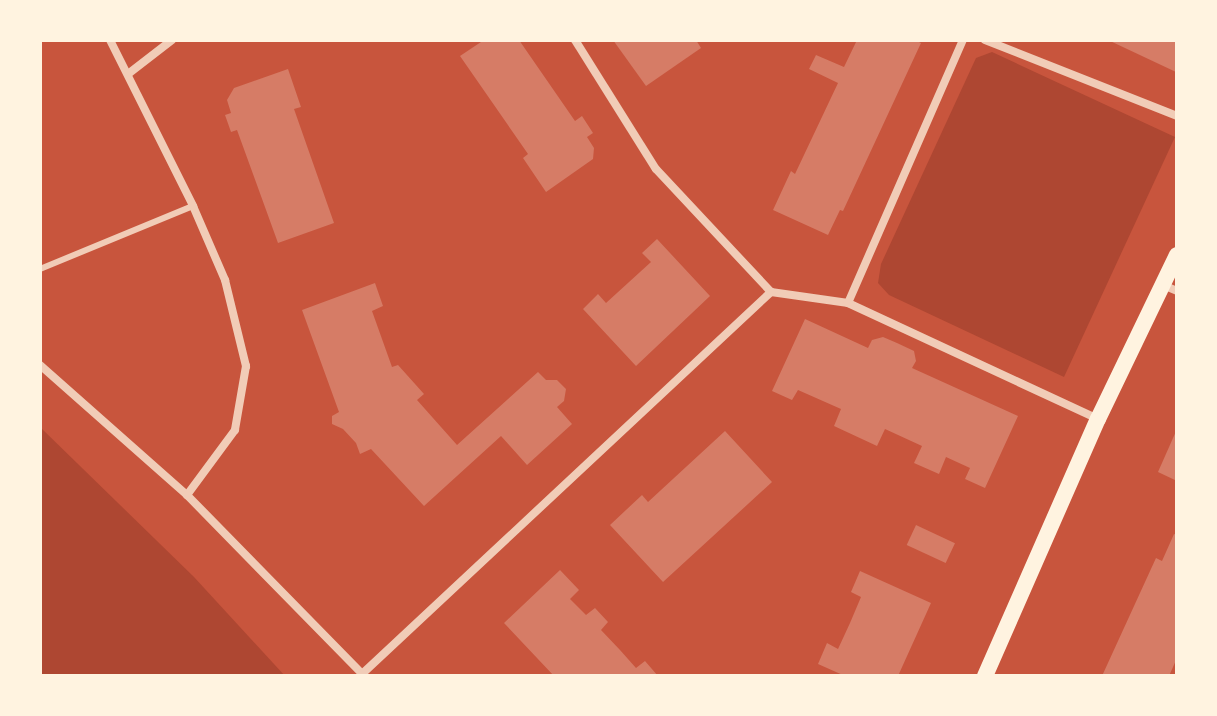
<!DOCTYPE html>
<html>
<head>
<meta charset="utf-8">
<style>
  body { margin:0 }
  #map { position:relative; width:1217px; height:716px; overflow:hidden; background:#c8553d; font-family:"Source Serif 4",serif }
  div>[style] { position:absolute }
  .green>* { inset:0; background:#ae4732 }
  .building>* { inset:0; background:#d67c66; transform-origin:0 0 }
  .service>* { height:6px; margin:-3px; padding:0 3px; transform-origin:3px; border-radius:3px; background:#f1ccb7 }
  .minor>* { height:8px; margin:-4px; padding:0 4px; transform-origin:4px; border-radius:4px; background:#f1ccb7 }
  .secondary>* { height:16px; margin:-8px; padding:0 8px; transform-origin:8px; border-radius:8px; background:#fff3e0 }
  span { translate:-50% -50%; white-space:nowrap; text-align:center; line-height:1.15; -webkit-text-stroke:7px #fff3e0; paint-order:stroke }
  .frame { position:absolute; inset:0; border:42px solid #fff3e0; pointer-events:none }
</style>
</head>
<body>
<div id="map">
  <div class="green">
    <i style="clip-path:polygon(992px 52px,1175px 137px,1064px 377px,889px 295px,878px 283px,881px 264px,976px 58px)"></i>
    <i style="clip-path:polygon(40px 427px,194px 577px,285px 676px,40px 676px)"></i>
  </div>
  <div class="building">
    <i style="clip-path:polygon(484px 40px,519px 40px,575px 121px,582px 116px,593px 133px,587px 137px,594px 148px,593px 159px,546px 192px,523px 158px,528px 154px,460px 56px)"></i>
    <i style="clip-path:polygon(613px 40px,696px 40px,701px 48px,646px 86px)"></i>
    <i style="clip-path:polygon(857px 40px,915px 40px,921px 43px,843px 211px,840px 210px,828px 235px,773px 210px,791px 171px,795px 174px,838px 83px,809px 69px,816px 55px,844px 67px)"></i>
    <i style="clip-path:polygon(1108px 40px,1177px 40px,1177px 69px,1176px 72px)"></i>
    <i style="clip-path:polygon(288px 69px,301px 107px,294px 109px,334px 223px,278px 243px,237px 130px,231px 132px,225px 115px,231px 113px,227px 100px,234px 88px)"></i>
    <i style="clip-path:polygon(657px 239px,710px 296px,636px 366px,583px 309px,598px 294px,606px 303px,651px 262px,642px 253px)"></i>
    <i style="clip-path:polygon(375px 283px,383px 306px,372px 311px,392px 367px,398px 365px,424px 394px,417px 400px,457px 445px,538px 372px,546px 380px,557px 380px,566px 389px,564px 401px,557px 407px,572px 424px,527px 465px,501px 436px,424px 506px,371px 449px,360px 454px,356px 443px,343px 429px,332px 424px,332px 416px,339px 412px,302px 310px)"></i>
    <i style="clip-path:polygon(805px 319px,868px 348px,872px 340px,883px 337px,897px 343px,914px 351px,916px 361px,912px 368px,1018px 416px,985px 488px,965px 479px,970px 468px,946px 457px,939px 474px,914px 463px,922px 446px,885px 429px,877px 446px,834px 426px,841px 409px,798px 390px,792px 400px,772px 391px)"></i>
    <i style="clip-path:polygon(1177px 429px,1177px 481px,1158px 472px)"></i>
    <i style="clip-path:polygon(725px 431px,772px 482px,663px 582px,610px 525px,642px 495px,648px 502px)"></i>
    <i style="left:916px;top:525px;width:43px;height:22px;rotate:25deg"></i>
    <i style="clip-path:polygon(1174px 534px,1177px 535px,1177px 658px,1169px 676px,1102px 676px,1156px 558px,1162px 561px)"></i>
    <i style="clip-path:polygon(560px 570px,579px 590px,570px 599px,586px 615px,595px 608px,608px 622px,601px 630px,620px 650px,636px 668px,645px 661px,658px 676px,554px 676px,504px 623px)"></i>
    <i style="clip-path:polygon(860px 571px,931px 603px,898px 676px,845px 676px,818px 664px,827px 643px,838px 649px,850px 623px,861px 597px,851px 592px)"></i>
  </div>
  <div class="service">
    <i style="left:40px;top:269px;width:165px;rotate:-22.4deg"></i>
  </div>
  <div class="minor">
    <i style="left:110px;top:40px;width:186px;rotate:63.4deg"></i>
    <i style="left:193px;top:206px;width:81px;rotate:66.6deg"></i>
    <i style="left:225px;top:280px;width:89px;rotate:76.3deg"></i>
    <i style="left:246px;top:366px;width:65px;rotate:99.8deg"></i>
    <i style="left:235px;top:430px;width:81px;rotate:126.4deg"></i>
    <i style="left:575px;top:40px;width:152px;rotate:57.9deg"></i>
    <i style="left:656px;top:169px;width:168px;rotate:46.9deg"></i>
    <i style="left:985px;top:40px;width:206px;rotate:21.6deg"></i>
    <i style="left:128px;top:74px;width:56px;rotate:-37.7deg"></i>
    <i style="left:1163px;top:285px;width:15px;rotate:23deg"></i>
    <i style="left:771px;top:292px;width:78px;rotate:8.1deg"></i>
    <i style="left:848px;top:303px;width:276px;rotate:24.9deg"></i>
    <i style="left:848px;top:303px;width:287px;rotate:-66.4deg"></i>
    <i style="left:40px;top:365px;width:196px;rotate:41.5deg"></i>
    <i style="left:187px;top:495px;width:253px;rotate:45.6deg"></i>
    <i style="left:362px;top:674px;width:560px;rotate:-43.05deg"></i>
  </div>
  <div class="secondary">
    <i style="left:985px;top:676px;width:281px;rotate:-66.3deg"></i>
    <i style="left:1098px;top:419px;width:182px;rotate:-64.3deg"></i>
  </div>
  <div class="frame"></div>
</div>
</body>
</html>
